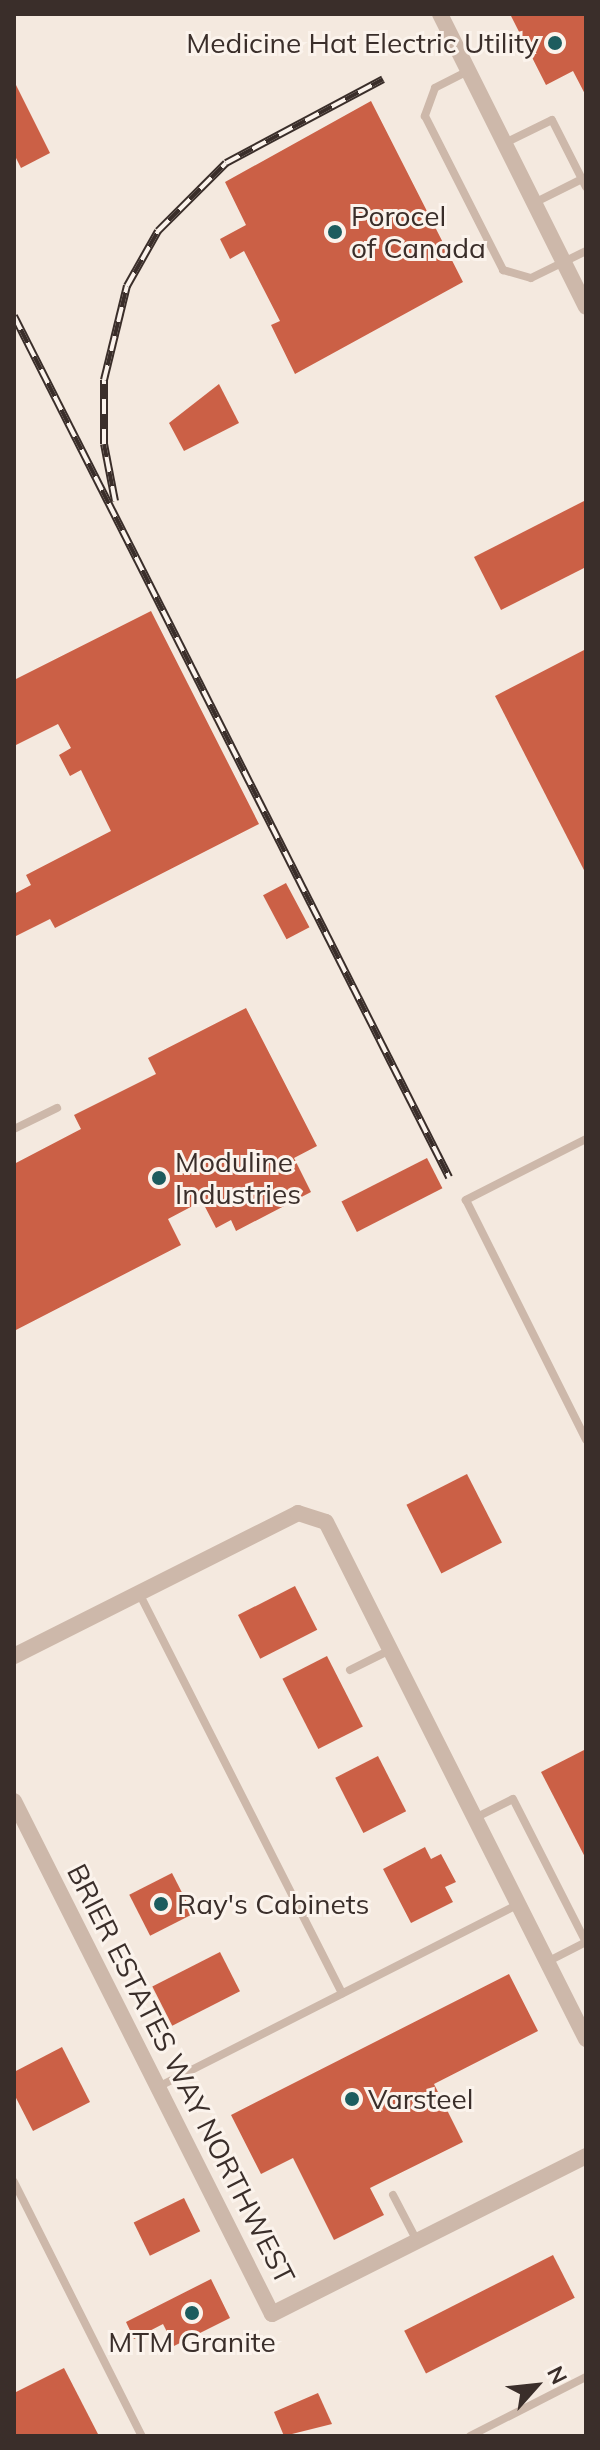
<!DOCTYPE html>
<html>
<head>
<meta charset="utf-8">
<style>
  body { margin:0 }
  #map { position:relative; width:600px; height:2450px; overflow:hidden; background:#f4e9df; font-family:Mulish,sans-serif }
  div>[style] { position:absolute }
  .building>* { inset:0; background:#cb6046; transform-origin:0 0 }
  .lane>* { height:8px; margin:-4px; padding:0 4px; transform-origin:4px; border-radius:4px; background:#cdb8aa }
  .street>* { height:16px; margin:-8px; padding:0 8px; transform-origin:8px; border-radius:8px; background:#cdb8aa }
  .rail>* { height:8px; margin-top:-4px; transform-origin:0; background:repeating-linear-gradient(90deg,#fbf3ec 0 15px,#3a2e2a 0 30px); box-sizing:border-box; border-block:2px solid #3a2e2a }
  .dots>* { width:22px; height:22px; translate:-50% -50%; box-sizing:border-box; border:4px solid #fbf3ec; border-radius:50% }
  span { translate:-50% -50%; white-space:nowrap; text-align:center; line-height:1.15; -webkit-text-stroke:6px #fbf3ec; paint-order:stroke }
  .poi-label { font-size:28px; color:#3a2e2a }
  .right { translate:-100% -50%; text-align:right }
  .left { translate:0 -50%; text-align:left }
  .street-label { font-size:28px; color:#3a2e2a }
  .frame { position:absolute; inset:0; border:16px solid #3a2e2a; pointer-events:none }
  .north { position:absolute; left:496px; top:2346px; width:80px; height:80px; -webkit-text-stroke:6px #fbf3ec; paint-order:stroke; rotate:63deg; font-size:22px; font-weight:700; line-height:32px; text-align:center; color:#3a2e2a }
  .north::after { content:''; display:block; margin:auto; width:28px; height:36px; background:#3a2e2a; clip-path:polygon(50% 0,100% 100%,50% 72%,0 100%) }
</style>
</head>
<body>
<div id="map">
  <div class="building">
    <i style="clip-path:polygon(510px 14px,586px 14px,586px 96px,573px 71px,546px 85px)"></i>
    <i style="clip-path:polygon(14px 81px,50px 153px,21px 168px,14px 154px)"></i>
    <i style="clip-path:polygon(371px 101px,463px 282px,295px 374px,271px 325px,280px 321px,244px 251px,230px 259px,220px 239px,246px 225px,225px 182px)"></i>
    <i style="clip-path:polygon(219px 384px,239px 423px,184px 451px,169px 423px)"></i>
    <i style="clip-path:polygon(586px 500px,586px 567px,501px 610px,474px 557px)"></i>
    <i style="clip-path:polygon(151px 611px,259px 824px,55px 928px,50px 919px,14px 937px,14px 894px,31px 885px,26px 875px,111px 831px,81px 770px,70px 776px,59px 755px,71px 748px,58px 724px,14px 746px,14px 680px)"></i>
    <i style="clip-path:polygon(586px 649px,586px 874px,495px 696px)"></i>
    <i style="left:286px;top:883px;width:50px;height:26px;rotate:62deg"></i>
    <i style="clip-path:polygon(246px 1008px,317px 1146px,294px 1158px,311px 1192px,236px 1231px,231px 1220px,216px 1228px,202px 1201px,168px 1219px,181px 1245px,14px 1331px,14px 1164px,81px 1129px,74px 1115px,156px 1074px,148px 1058px)"></i>
    <i style="left:427px;top:1158px;width:34px;height:96px;rotate:63deg"></i>
    <i style="left:467px;top:1474px;width:77px;height:68px;rotate:63deg"></i>
    <i style="left:295px;top:1586px;width:49px;height:64px;rotate:63deg"></i>
    <i style="left:327px;top:1656px;width:79px;height:50px;rotate:63deg"></i>
    <i style="clip-path:polygon(586px 1749px,586px 1859px,541px 1772px)"></i>
    <i style="left:378px;top:1756px;width:62px;height:48px;rotate:63deg"></i>
    <i style="clip-path:polygon(425px 1847px,431px 1859px,441px 1854px,456px 1882px,445px 1887px,453px 1902px,411px 1923px,383px 1869px)"></i>
    <i style="left:172px;top:1873px;width:46px;height:48px;rotate:63deg"></i>
    <i style="left:220px;top:1952px;width:44px;height:76px;rotate:63deg"></i>
    <i style="clip-path:polygon(509px 1974px,538px 2031px,434px 2084px,463px 2142px,370px 2188px,384px 2215px,334px 2240px,293px 2158px,261px 2174px,231px 2115px)"></i>
    <i style="clip-path:polygon(62px 2047px,90px 2102px,33px 2131px,14px 2094px,14px 2072px)"></i>
    <i style="left:184px;top:2198px;width:37px;height:56px;rotate:64deg"></i>
    <i style="left:553px;top:2255px;width:48px;height:167px;rotate:63deg"></i>
    <i style="clip-path:polygon(211px 2279px,230px 2318px,174px 2346px,163px 2324px,134px 2339px,126px 2322px)"></i>
    <i style="clip-path:polygon(64px 2368px,99px 2436px,14px 2436px,14px 2393px)"></i>
    <i style="clip-path:polygon(318px 2393px,332px 2424px,284px 2436px,274px 2412px)"></i>
  </div>
  <div class="lane">
    <i style="left:468px;top:71px;width:37px;rotate:153deg"></i>
    <i style="left:435px;top:88px;width:30px;rotate:110deg"></i>
    <i style="left:425px;top:116px;width:173px;rotate:63.1deg"></i>
    <i style="left:503px;top:270px;width:29px;rotate:16deg"></i>
    <i style="left:531px;top:278px;width:61px;rotate:-26.1deg"></i>
    <i style="left:505px;top:143px;width:52px;rotate:-26.1deg"></i>
    <i style="left:552px;top:120px;width:75px;rotate:63.1deg"></i>
    <i style="left:534px;top:203px;width:54px;rotate:-26.6deg"></i>
    <i style="left:14px;top:1129px;width:48px;rotate:-26deg"></i>
    <i style="left:586px;top:1139px;width:135px;rotate:153.1deg"></i>
    <i style="left:466px;top:1200px;width:268px;rotate:63.4deg"></i>
    <i style="left:139px;top:1593px;width:449px;rotate:63.1deg"></i>
    <i style="left:350px;top:1670px;width:45px;rotate:-26.6deg"></i>
    <i style="left:475px;top:1818px;width:42px;rotate:-26.6deg"></i>
    <i style="left:513px;top:1799px;width:161px;rotate:63deg"></i>
    <i style="left:586px;top:1942px;width:44px;rotate:152.9deg"></i>
    <i style="left:158px;top:2087px;width:404px;rotate:-26.9deg"></i>
    <i style="left:14px;top:2182px;width:284px;rotate:63.3deg"></i>
    <i style="left:393px;top:2195px;width:52px;rotate:62.4deg"></i>
    <i style="left:470px;top:2436px;width:130px;rotate:-27deg"></i>
  </div>
  <div class="street">
    <i style="left:440px;top:14px;width:327px;rotate:63.5deg"></i>
    <i style="left:14px;top:1656px;width:318px;rotate:-26.7deg"></i>
    <i style="left:298px;top:1513px;width:29px;rotate:18deg"></i>
    <i style="left:326px;top:1522px;width:579px;rotate:63.3deg"></i>
    <i style="left:14px;top:1801px;width:574px;rotate:63.3deg"></i>
    <i style="left:272px;top:2314px;width:352px;rotate:-26.7deg"></i>
  </div>
  <div class="rail">
    <i style="left:14px;top:316px;width:965px;rotate:63.2deg"></i>
    <i style="left:115px;top:501px;width:58px;rotate:-100.9deg"></i>
    <i style="left:104px;top:444px;width:64px;rotate:-90deg"></i>
    <i style="left:104px;top:380px;width:97px;rotate:-76.3deg"></i>
    <i style="left:127px;top:286px;width:63px;rotate:-60.6deg"></i>
    <i style="left:158px;top:231px;width:96px;rotate:-45deg"></i>
    <i style="left:226px;top:163px;width:178px;rotate:-28.1deg"></i>
  </div>
  <div class="dots">
    <i style="left:555px;top:43px;background:#1d5c5e"></i>
    <i style="left:335px;top:232px;background:#1d5c5e"></i>
    <i style="left:159px;top:1178px;background:#1d5c5e"></i>
    <i style="left:161px;top:1904px;background:#1d5c5e"></i>
    <i style="left:352px;top:2099px;background:#1d5c5e"></i>
    <i style="left:192px;top:2313px;background:#1d5c5e"></i>
  </div>
  <div class="poi-label">
    <span class="right" style="left:539px;top:43px">Medicine Hat Electric Utility</span>
    <span class="left" style="left:351px;top:232px">Porocel<br>of Canada</span>
    <span class="left" style="left:175px;top:1178px">Moduline<br>Industries</span>
    <span class="left" style="left:177px;top:1904px">Ray's Cabinets</span>
    <span class="left" style="left:368px;top:2099px">Varsteel</span>
    <span style="left:192px;top:2342px">MTM Granite</span>
  </div>
  <div class="street-label">
    <span style="left:181px;top:2074px;rotate:63deg">BRIER ESTATES WAY NORTHWEST</span>
  </div>
  <div class="frame"></div>
  <div class="north">N</div>
</div>
</body>
</html>
